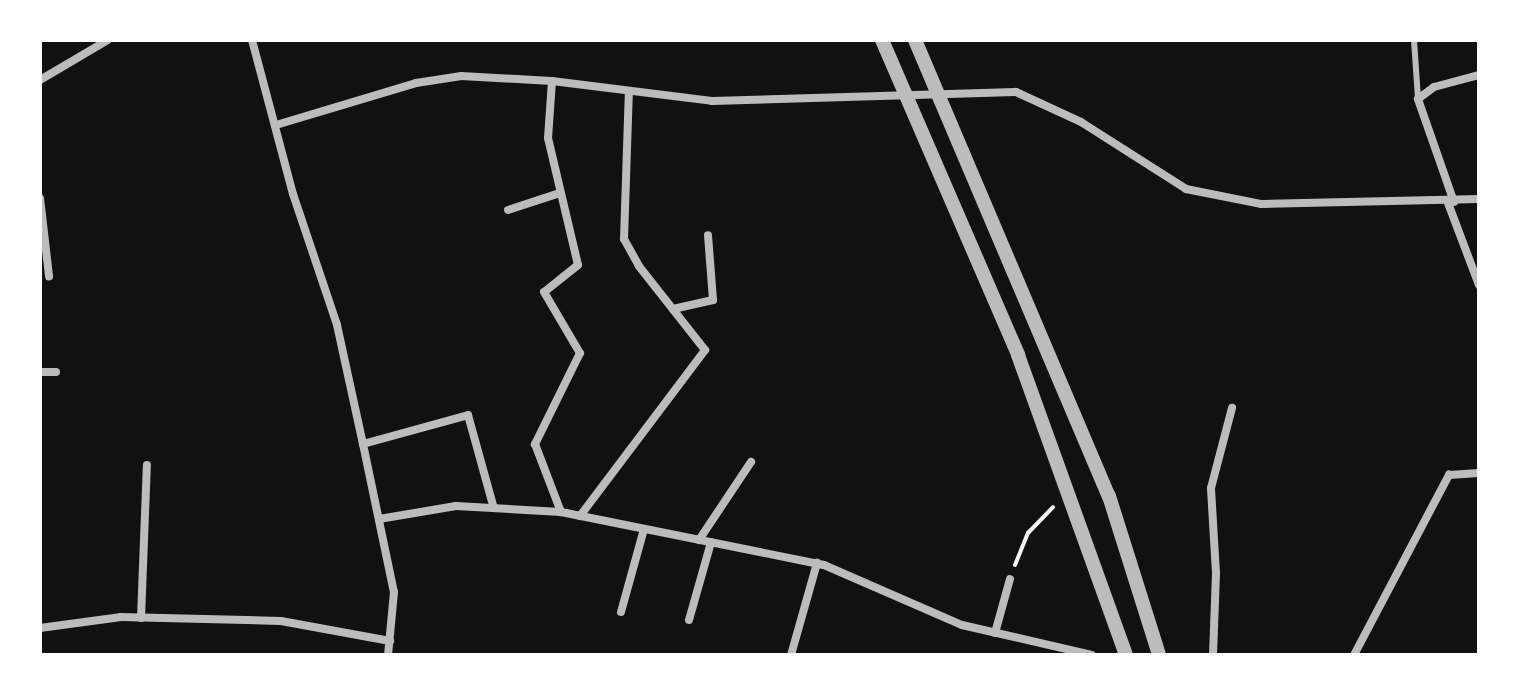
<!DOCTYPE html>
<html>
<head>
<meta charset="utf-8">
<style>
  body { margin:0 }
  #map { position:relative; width:1519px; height:695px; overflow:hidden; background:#111; font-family:"IBM Plex Sans",sans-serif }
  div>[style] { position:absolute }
  .path>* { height:4px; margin:-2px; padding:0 2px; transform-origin:2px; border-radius:2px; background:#f5f5f5 }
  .service>* { height:6px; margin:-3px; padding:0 3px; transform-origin:3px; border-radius:3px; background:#bcbcbc }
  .minor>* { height:8px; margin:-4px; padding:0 4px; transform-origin:4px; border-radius:4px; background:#bcbcbc }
  .tertiary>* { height:14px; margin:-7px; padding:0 7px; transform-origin:7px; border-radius:7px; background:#bcbcbc }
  span { translate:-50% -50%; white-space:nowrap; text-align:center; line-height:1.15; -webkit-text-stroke:7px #fff; paint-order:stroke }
  .frame { position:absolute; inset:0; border:42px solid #fff; pointer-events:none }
</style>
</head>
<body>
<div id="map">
  <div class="path">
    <i style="left:1015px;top:565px;width:35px;rotate:-68deg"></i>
    <i style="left:1028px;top:533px;width:36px;rotate:-46deg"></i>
  </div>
  <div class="service">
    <i style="left:1414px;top:40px;width:59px;rotate:86.1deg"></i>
  </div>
  <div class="minor">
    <i style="left:252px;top:40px;width:159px;rotate:75.1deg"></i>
    <i style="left:293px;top:194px;width:138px;rotate:71.4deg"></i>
    <i style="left:337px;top:325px;width:122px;rotate:77.7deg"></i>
    <i style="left:363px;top:444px;width:151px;rotate:78.2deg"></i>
    <i style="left:394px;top:592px;width:63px;rotate:95.4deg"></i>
    <i style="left:40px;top:80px;width:79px;rotate:-30.5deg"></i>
    <i style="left:552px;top:81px;width:57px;rotate:94deg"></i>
    <i style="left:548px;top:138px;width:130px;rotate:76.7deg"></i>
    <i style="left:578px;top:265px;width:43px;rotate:141.5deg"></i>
    <i style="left:544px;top:292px;width:71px;rotate:59.5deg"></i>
    <i style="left:580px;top:353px;width:102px;rotate:116.3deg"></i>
    <i style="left:535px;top:444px;width:73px;rotate:69.1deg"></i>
    <i style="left:276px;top:125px;width:146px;rotate:-16.7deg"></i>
    <i style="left:416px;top:83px;width:46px;rotate:-8.8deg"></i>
    <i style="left:461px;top:76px;width:91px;rotate:3.1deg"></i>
    <i style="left:552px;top:81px;width:161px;rotate:7.1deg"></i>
    <i style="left:712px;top:101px;width:304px;rotate:-1.7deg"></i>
    <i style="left:1016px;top:92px;width:72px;rotate:24.8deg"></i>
    <i style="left:1081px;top:122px;width:125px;rotate:32.5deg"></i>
    <i style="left:1186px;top:189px;width:76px;rotate:11.3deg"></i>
    <i style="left:1261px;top:204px;width:218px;rotate:-1.3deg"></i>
    <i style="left:40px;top:198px;width:79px;rotate:83.4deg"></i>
    <i style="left:1454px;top:202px;width:109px;rotate:-109.3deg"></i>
    <i style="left:1418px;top:99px;width:20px;rotate:-37deg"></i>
    <i style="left:1434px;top:87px;width:47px;rotate:-14.9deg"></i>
    <i style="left:1448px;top:203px;width:88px;rotate:69.3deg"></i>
    <i style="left:508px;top:210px;width:55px;rotate:-18.1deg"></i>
    <i style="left:673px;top:309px;width:41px;rotate:-12.7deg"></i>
    <i style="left:713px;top:300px;width:65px;rotate:-94.4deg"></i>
    <i style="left:40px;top:372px;width:16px"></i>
    <i style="left:363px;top:444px;width:109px;rotate:-15.4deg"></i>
    <i style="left:468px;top:415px;width:93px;rotate:74.5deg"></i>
    <i style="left:580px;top:516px;width:208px;rotate:-53deg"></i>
    <i style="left:705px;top:350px;width:107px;rotate:-128.2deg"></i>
    <i style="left:639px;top:266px;width:31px;rotate:-119deg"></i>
    <i style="left:624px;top:239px;width:148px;rotate:-88.1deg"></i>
    <i style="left:379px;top:519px;width:78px;rotate:-9.6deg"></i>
    <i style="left:456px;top:506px;width:105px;rotate:3.3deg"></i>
    <i style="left:561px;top:512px;width:268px;rotate:11.4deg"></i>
    <i style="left:824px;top:565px;width:150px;rotate:23.5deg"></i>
    <i style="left:962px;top:625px;width:133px;rotate:13deg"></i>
    <i style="left:699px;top:540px;width:94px;rotate:-56.3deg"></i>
    <i style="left:621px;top:612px;width:86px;rotate:-74.5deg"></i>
    <i style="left:141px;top:618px;width:153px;rotate:-87.8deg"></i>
    <i style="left:689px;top:620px;width:81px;rotate:-74.2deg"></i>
    <i style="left:40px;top:628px;width:82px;rotate:-7.7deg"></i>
    <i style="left:121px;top:617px;width:160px;rotate:1.4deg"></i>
    <i style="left:281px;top:621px;width:111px;rotate:10.4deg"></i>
    <i style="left:995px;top:633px;width:56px;rotate:-74.5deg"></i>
    <i style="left:791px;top:655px;width:96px;rotate:-74.2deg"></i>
    <i style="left:1213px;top:655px;width:82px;rotate:-87.9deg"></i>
    <i style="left:1216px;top:573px;width:85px;rotate:-93.4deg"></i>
    <i style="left:1211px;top:488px;width:83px;rotate:-75.3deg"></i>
    <i style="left:1354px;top:655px;width:204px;rotate:-62.2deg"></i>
    <i style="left:1449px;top:475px;width:30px;rotate:-4deg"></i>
  </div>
  <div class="tertiary">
    <i style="left:882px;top:40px;width:343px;rotate:66.6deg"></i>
    <i style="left:1018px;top:355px;width:319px;rotate:70.2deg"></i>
    <i style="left:915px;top:40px;width:496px;rotate:67deg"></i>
    <i style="left:1109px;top:496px;width:167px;rotate:72.5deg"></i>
  </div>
  <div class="frame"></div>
</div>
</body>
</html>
